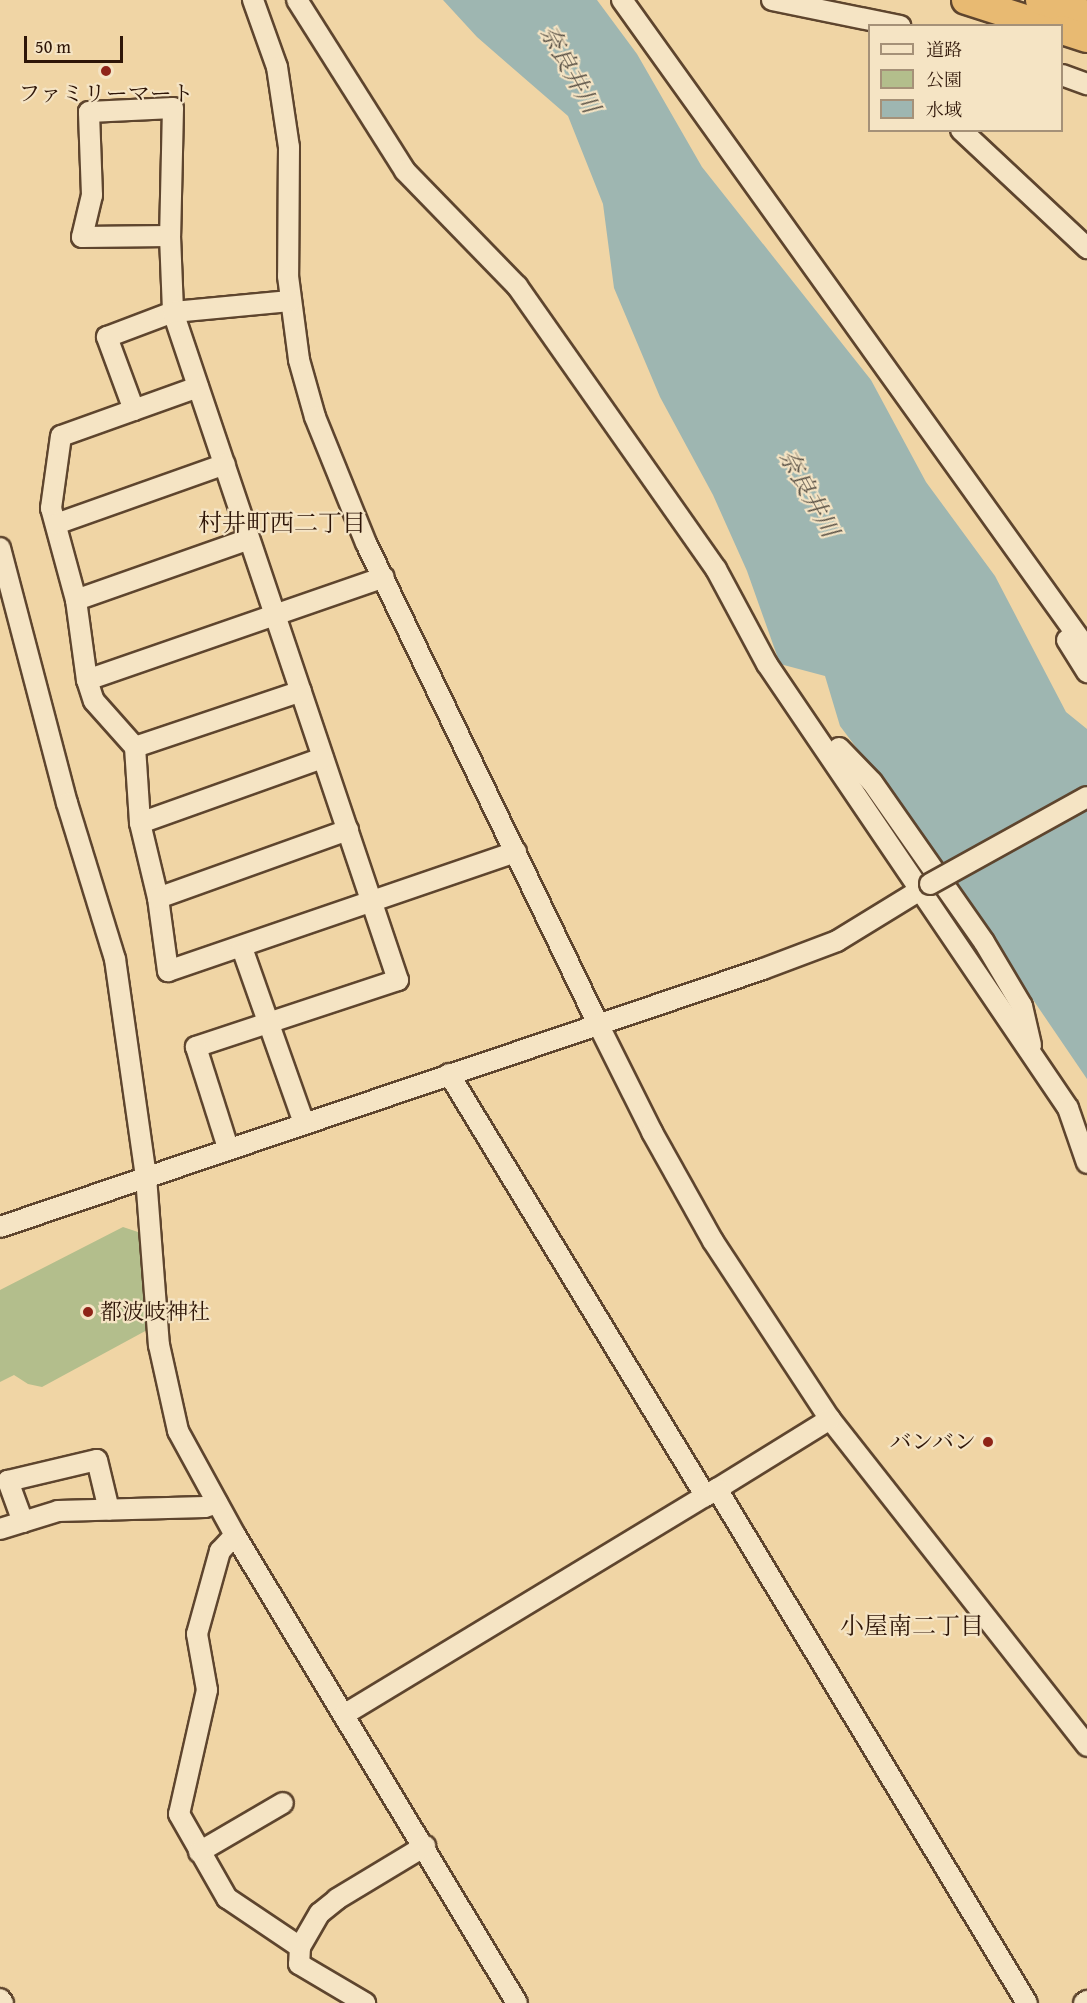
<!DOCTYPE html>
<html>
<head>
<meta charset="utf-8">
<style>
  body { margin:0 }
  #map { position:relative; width:1087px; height:2003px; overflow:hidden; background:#f0d5a5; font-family:"Gentium Book Plus","Noto Serif JP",serif }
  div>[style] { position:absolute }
  .green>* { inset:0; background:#b3be8c }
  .water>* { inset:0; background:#9eb6b1 }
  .roads { filter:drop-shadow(2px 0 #5e452e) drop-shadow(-2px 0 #5e452e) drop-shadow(0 2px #5e452e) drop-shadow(0 -2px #5e452e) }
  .minor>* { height:20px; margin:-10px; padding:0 10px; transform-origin:10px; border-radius:10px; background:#f5e4c4 }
  .highway>* { height:28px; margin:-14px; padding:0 14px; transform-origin:14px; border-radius:14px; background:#e8ba72 }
  .bridges { filter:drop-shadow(2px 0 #5e452e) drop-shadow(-2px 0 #5e452e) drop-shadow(0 2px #5e452e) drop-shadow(0 -2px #5e452e) }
  .minor-bridge>* { height:20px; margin:-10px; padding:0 10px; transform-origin:10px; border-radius:10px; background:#f5e4c4 }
  .dots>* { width:16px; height:16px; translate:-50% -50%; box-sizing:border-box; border:3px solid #f5e4c4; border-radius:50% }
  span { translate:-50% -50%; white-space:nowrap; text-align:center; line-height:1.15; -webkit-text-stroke:4.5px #f5e4c4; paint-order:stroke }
  .poi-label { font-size:22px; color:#2e1507 }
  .left { translate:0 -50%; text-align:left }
  .right { translate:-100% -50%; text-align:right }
  .water-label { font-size:24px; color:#554d42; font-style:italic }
  .neighbourhood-label { font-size:24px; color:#2e1507 }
  .legend { position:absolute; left:868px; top:24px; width:195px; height:108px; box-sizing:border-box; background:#f5e4c4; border:2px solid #a59178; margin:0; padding:8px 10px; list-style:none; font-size:18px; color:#2e1507 }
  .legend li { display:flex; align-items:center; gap:12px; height:30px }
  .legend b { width:30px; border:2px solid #a59178 }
  .scale { position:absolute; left:24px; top:36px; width:99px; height:27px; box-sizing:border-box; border:3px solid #2e1507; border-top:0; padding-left:8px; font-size:18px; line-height:21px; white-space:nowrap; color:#2e1507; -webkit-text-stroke:4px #f5e4c4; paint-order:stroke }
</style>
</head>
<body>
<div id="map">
  <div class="green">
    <i style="clip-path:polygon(123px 1227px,138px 1232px,143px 1241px,149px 1329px,42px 1387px,28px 1384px,14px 1375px,0 1382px,0 1290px)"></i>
  </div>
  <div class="water">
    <i style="clip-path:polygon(443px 0,597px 0,637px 54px,702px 167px,871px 380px,926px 482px,995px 576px,1066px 712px,1087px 729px,1087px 1079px,910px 819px,840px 726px,825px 676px,780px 664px,747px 571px,713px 495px,660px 397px,614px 288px,603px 204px,568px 116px,477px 37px)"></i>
  </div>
  <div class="roads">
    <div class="minor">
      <i style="left:253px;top:0;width:71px;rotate:70.3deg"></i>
      <i style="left:277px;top:67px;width:81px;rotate:81.5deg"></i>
      <i style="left:289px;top:147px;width:129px;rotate:90.4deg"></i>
      <i style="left:288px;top:276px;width:85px;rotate:82.5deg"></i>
      <i style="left:299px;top:360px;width:59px;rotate:74.3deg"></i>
      <i style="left:315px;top:417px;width:136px;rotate:68deg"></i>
      <i style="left:366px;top:543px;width:534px;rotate:64.25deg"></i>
      <i style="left:598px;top:1024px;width:121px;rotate:63.4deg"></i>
      <i style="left:652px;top:1132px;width:125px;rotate:60.8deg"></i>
      <i style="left:713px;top:1241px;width:213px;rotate:56.7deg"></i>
      <i style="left:830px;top:1419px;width:416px;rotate:51.8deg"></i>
      <i style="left:297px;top:0;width:202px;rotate:57.7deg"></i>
      <i style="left:405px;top:171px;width:161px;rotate:45.8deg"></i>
      <i style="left:517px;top:286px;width:346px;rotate:54.9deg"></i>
      <i style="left:716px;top:569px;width:108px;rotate:61.8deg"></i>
      <i style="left:767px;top:664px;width:536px;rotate:55.87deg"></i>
      <i style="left:1068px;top:1108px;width:58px;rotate:70.9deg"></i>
      <i style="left:622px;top:0;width:798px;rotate:54.38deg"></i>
      <i style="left:772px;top:0;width:131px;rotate:11.5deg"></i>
      <i style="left:1062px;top:75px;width:27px;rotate:20deg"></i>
      <i style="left:961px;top:130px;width:173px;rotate:43.1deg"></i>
      <i style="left:170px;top:236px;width:88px;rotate:179.3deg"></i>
      <i style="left:82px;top:237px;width:43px;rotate:-76.6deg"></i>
      <i style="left:92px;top:195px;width:83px;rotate:-92.1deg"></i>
      <i style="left:89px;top:112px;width:84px;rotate:-2.7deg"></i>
      <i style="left:173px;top:108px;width:128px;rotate:91.3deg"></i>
      <i style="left:170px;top:236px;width:76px;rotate:87.7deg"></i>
      <i style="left:173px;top:312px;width:705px;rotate:71.39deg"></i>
      <i style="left:398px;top:980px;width:213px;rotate:161.7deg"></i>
      <i style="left:196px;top:1047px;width:106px;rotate:72.4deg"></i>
      <i style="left:198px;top:387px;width:145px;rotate:160.3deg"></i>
      <i style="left:61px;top:436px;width:73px;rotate:97.9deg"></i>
      <i style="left:51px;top:508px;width:95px;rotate:74.8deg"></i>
      <i style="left:76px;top:600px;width:81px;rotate:82.2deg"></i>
      <i style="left:87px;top:680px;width:22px;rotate:72deg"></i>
      <i style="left:94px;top:701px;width:62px;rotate:48.3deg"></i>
      <i style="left:135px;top:747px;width:76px;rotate:86.2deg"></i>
      <i style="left:140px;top:823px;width:77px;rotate:76.5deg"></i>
      <i style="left:158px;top:898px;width:74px;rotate:82.2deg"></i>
      <i style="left:168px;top:971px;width:368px;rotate:-18.9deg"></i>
      <i style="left:134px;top:410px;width:78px;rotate:-110.3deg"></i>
      <i style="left:107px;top:337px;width:71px;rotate:-20.7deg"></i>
      <i style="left:173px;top:312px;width:118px;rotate:-5.4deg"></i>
      <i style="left:56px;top:524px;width:179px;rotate:-19.5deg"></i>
      <i style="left:0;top:548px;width:264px;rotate:75.3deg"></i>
      <i style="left:67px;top:803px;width:163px;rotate:72.9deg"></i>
      <i style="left:115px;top:959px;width:220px;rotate:81.9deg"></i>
      <i style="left:146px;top:1177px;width:169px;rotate:85.6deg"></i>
      <i style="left:159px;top:1345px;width:88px;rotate:77.5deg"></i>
      <i style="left:178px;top:1431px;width:119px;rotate:61.3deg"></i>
      <i style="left:235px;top:1535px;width:546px;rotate:58.93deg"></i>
      <i style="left:76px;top:600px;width:183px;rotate:-19.4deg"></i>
      <i style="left:1067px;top:640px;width:38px;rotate:58deg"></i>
      <i style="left:87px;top:680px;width:314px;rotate:-19.1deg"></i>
      <i style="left:135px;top:747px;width:175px;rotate:-18.6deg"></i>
      <i style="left:839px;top:748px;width:47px;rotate:45.9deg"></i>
      <i style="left:872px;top:782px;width:195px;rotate:55deg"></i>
      <i style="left:984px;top:942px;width:74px;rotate:59.3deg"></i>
      <i style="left:1022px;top:1006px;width:40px;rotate:77deg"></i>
      <i style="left:140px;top:823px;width:194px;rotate:-19.6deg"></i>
      <i style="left:158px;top:898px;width:202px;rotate:-19.7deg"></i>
      <i style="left:242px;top:948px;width:186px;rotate:70.5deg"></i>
      <i style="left:449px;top:1074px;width:494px;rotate:58.7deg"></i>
      <i style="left:0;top:1227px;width:805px;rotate:-18.68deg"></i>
      <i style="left:763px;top:969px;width:79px;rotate:-20.7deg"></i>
      <i style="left:837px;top:941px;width:109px;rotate:-31.5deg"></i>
      <i style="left:717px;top:1489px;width:133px;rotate:-31.8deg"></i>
      <i style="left:23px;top:1522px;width:44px;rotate:-110.1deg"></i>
      <i style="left:8px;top:1481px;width:91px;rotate:-13.3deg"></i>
      <i style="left:97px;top:1460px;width:51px;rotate:76.5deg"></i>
      <i style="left:0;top:1529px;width:61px;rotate:-17.2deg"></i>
      <i style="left:58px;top:1511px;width:147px;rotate:-1.6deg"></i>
      <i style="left:205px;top:1507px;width:13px;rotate:-18deg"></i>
      <i style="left:235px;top:1535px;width:22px;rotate:133deg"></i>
      <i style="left:220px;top:1551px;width:86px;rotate:105.5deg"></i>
      <i style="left:197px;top:1634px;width:57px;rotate:79.9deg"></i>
      <i style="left:207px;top:1690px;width:127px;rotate:102.7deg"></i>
      <i style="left:179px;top:1814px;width:97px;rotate:60.3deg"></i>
      <i style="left:227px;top:1898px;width:88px;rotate:33.9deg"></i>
      <i style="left:300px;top:1947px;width:17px;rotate:93deg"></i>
      <i style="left:299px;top:1964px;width:77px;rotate:30.6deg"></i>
      <i style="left:345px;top:1714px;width:435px;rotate:-31.2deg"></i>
      <i style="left:717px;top:1489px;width:600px;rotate:58.91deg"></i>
      <i style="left:199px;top:1852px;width:97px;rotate:-30.3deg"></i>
      <i style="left:300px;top:1947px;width:39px;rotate:-60deg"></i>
      <i style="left:320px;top:1913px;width:22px;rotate:-39deg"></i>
      <i style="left:337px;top:1899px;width:103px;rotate:-31.1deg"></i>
      <i style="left:0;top:1999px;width:5px;rotate:53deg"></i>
      <i style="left:1084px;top:2003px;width:4px;rotate:-34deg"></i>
    </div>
    <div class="highway">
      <i style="left:966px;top:0;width:85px;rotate:17.8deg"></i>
      <i style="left:1040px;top:0;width:49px;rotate:17.7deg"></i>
      <i style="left:1062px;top:30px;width:26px;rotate:18deg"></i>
    </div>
  </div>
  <div class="bridges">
    <div class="minor-bridge">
      <i style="left:930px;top:884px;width:179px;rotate:-29deg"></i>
    </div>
  </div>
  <div class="dots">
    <i style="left:106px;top:71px;background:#8f2418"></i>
    <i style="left:88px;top:1312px;background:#8f2418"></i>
    <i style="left:988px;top:1442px;background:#8f2418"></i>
  </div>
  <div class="poi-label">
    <span style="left:106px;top:94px">ファミリーマート</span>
    <span class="left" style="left:100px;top:1312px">都波岐神社</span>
    <span class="right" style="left:976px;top:1442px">バンバン</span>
  </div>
  <div class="water-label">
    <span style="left:570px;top:69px;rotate:61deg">奈良井川</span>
    <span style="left:809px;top:493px;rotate:61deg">奈良井川</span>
  </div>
  <div class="neighbourhood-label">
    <span style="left:282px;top:523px">村井町西二丁目</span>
    <span style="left:912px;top:1626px">小屋南二丁目</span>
  </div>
  <ul class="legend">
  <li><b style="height:8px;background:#f5e4c4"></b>道路</li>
  <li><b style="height:16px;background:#b3be8c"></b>公園</li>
  <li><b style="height:16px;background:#9eb6b1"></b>水域</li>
  </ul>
  <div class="scale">50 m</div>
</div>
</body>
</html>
